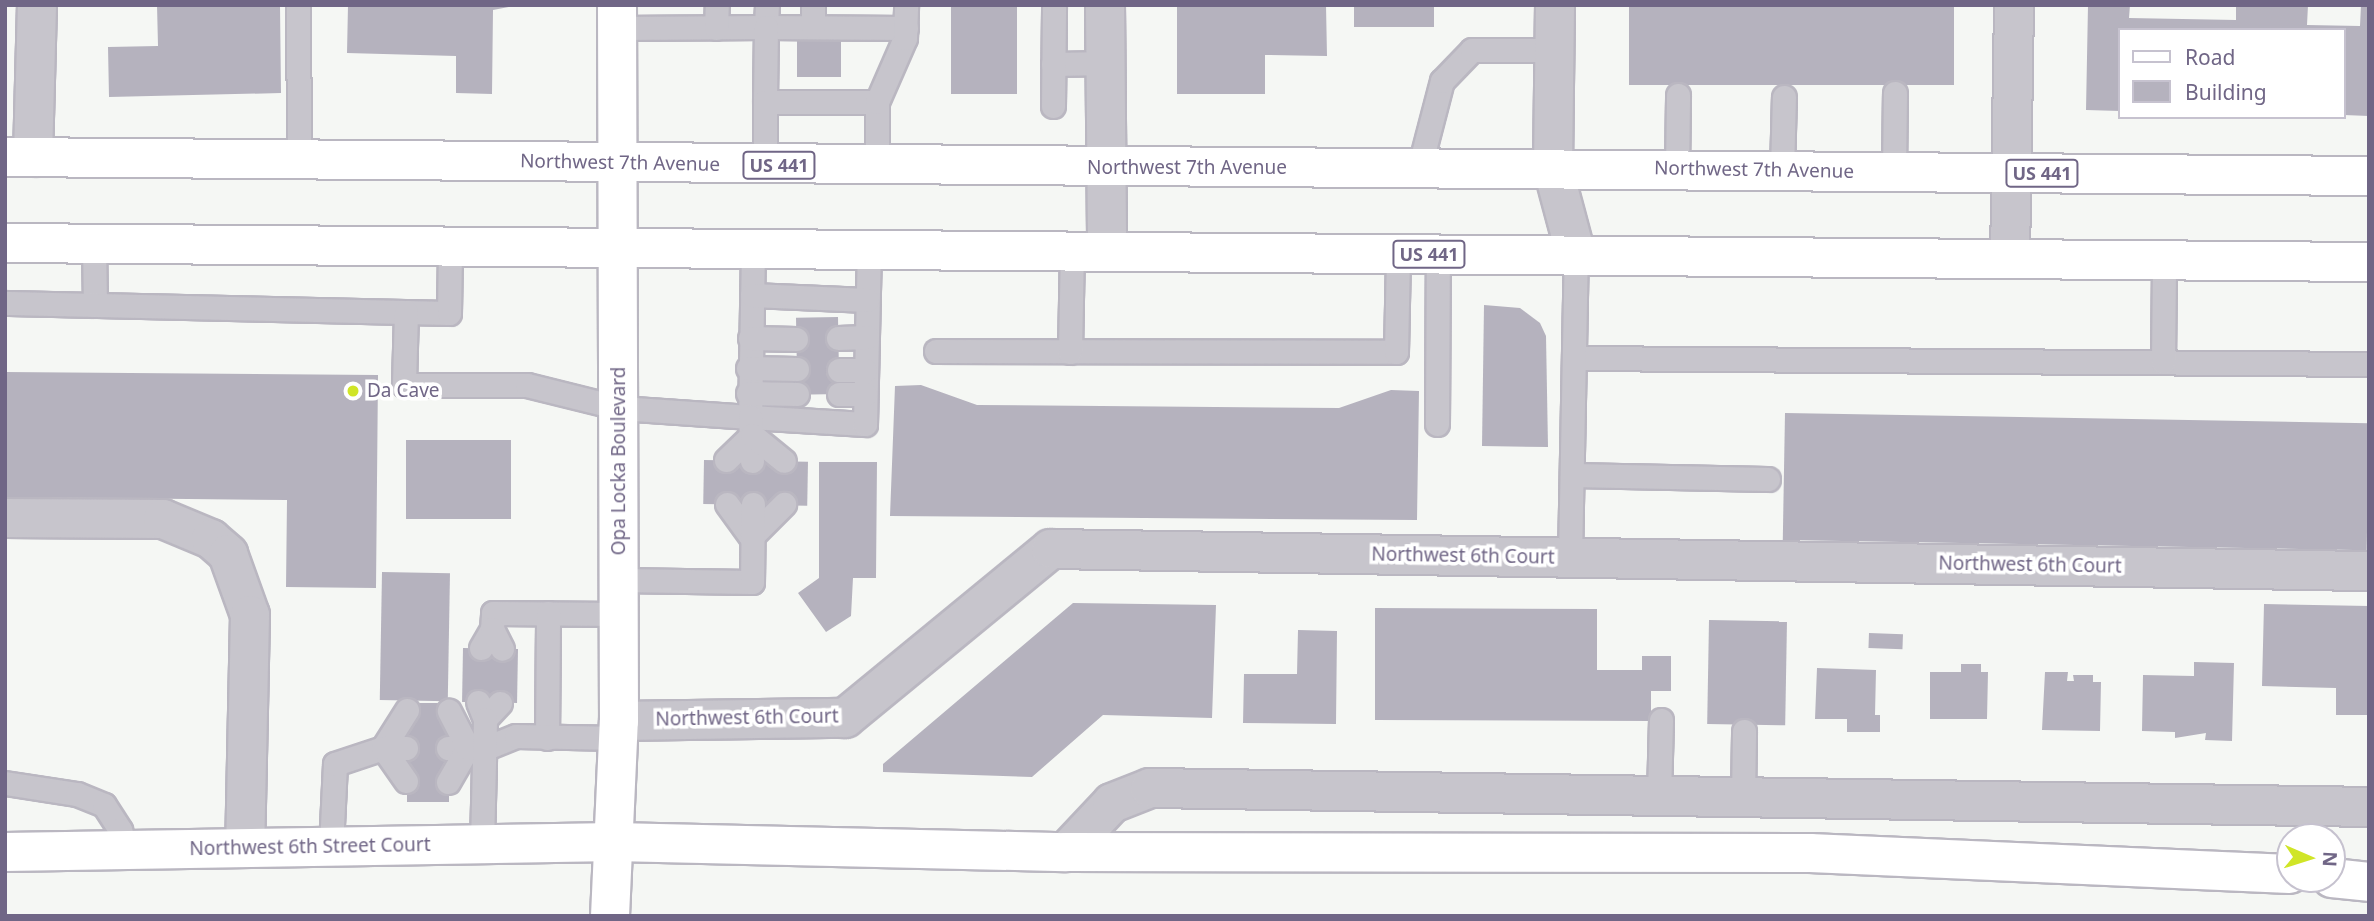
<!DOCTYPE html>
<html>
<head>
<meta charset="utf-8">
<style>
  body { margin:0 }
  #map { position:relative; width:2374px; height:921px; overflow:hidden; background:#f5f7f4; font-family:"Noto Sans",sans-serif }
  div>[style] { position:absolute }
  .building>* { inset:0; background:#b5b2be; transform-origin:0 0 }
  .roads { filter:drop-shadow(2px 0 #bab7c1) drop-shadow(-2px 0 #bab7c1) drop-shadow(0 2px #bab7c1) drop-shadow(0 -2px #bab7c1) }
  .lane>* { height:23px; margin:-11.5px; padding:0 11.5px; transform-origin:11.5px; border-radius:11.5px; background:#c7c5cc }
  .street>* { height:38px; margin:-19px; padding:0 19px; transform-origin:19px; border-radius:19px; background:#c7c5cc }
  .secondary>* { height:38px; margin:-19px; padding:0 19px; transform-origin:19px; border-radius:19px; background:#fff }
  .primary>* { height:38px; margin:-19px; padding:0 19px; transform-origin:19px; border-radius:19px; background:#fff }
  .highway>* { height:38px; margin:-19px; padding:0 19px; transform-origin:19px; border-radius:19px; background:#fff }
  .dots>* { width:19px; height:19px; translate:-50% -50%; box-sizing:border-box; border:4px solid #fff; border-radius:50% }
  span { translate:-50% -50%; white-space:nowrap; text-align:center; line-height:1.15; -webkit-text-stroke:7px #fff; paint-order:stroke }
  .shield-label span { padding:2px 5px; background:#fff; border:2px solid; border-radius:5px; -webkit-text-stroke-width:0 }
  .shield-label { font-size:18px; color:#706686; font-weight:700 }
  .street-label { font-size:19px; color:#706686 }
  .poi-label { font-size:19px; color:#706686 }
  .left { translate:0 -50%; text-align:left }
  .frame { position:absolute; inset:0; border:7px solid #706686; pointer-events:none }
  .legend { position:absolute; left:2118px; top:28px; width:228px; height:91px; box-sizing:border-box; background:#fff; border:2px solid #c6c2cf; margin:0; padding:9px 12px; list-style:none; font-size:21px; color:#706686 }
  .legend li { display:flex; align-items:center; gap:14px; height:35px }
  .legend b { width:35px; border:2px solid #c6c2cf }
  .north { position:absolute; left:2276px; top:823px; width:70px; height:70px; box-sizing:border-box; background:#fff; border:2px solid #c6c2cf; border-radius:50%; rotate:93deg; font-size:19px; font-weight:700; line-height:28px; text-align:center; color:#706686 }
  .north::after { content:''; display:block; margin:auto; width:24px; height:32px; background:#d0e527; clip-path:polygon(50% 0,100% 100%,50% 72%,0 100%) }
</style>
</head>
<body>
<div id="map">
  <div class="building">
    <i style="clip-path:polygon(157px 5px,280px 5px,281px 93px,109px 97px,108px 47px,158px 46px)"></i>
    <i style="clip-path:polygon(348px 5px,520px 5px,493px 10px,492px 94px,456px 93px,456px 56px,347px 53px)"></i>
    <i style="left:951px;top:5px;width:66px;height:89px"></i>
    <i style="clip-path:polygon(1326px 5px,1327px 56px,1265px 55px,1265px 94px,1177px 94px,1177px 6px)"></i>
    <i style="left:1354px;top:5px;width:80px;height:22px"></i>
    <i style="left:1629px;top:5px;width:325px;height:80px"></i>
    <i style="clip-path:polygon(2088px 5px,2130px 5px,2129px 18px,2236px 20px,2236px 5px,2308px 5px,2307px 25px,2360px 26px,2361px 5px,2369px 5px,2369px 116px,2344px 115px,2344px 30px,2120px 30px,2120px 111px,2086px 110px)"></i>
    <i style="left:841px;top:33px;width:44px;height:44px;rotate:90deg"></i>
    <i style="clip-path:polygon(1484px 305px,1520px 308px,1540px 323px,1546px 336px,1548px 447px,1482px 446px)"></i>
    <i style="left:838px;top:317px;width:77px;height:42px;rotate:89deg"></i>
    <i style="clip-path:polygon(5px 372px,378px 375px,376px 588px,286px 587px,287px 500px,5px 497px)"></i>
    <i style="clip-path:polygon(921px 385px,977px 405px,1339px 408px,1391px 390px,1419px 391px,1417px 520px,890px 516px,895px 386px)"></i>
    <i style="left:1785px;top:413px;width:584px;height:127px;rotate:1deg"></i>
    <i style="left:406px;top:440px;width:105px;height:79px"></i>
    <i style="left:704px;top:460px;width:104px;height:44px;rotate:1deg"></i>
    <i style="clip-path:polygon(819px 462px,877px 462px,876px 578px,853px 578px,851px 616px,826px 632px,798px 593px,819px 578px)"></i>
    <i style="left:382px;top:572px;width:68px;height:128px;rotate:1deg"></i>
    <i style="clip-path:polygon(1073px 603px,1216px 605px,1212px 718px,1103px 715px,1032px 777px,883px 772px,883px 764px)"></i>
    <i style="clip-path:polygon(2264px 604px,2369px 606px,2369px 715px,2336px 715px,2336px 688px,2262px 686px)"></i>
    <i style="clip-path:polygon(1375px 608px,1597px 609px,1597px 670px,1642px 670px,1642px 656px,1671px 656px,1671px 691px,1651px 691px,1651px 721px,1375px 720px)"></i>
    <i style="left:1709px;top:620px;width:78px;height:104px;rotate:1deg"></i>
    <i style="clip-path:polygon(1298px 630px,1337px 631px,1336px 724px,1243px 723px,1244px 674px,1297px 674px)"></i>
    <i style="left:1869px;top:633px;width:34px;height:15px;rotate:2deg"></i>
    <i style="left:463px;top:648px;width:55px;height:54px;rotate:1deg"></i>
    <i style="clip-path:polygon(2194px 662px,2234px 663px,2232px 741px,2205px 740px,2206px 733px,2175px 738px,2175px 732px,2142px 731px,2143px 675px,2194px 676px)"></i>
    <i style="clip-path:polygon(1961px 664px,1981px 664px,1981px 672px,1988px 672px,1987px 719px,1930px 719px,1930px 672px,1961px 672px)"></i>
    <i style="clip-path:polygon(1817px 668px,1876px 670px,1875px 715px,1880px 715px,1880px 732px,1847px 732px,1847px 719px,1815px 719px)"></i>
    <i style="clip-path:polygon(2045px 672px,2068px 672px,2067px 681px,2074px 681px,2073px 675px,2093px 675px,2093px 682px,2101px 682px,2100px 731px,2042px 730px)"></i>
    <i style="left:407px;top:703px;width:42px;height:99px"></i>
  </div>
  <div class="roads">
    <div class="lane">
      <i style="left:298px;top:5px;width:155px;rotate:89.6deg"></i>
      <i style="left:767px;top:5px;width:22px;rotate:93deg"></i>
      <i style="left:766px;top:27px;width:140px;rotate:0.4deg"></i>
      <i style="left:813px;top:27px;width:22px;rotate:-90deg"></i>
      <i style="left:617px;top:28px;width:149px;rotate:-0.4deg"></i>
      <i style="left:766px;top:27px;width:75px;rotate:90.8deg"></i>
      <i style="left:716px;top:28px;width:23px;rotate:-88deg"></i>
      <i style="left:1053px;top:64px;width:53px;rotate:-1.1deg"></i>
      <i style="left:1053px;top:106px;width:101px;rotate:-89.4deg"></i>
      <i style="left:765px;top:165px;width:63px;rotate:-90deg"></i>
      <i style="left:765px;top:102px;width:112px"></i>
      <i style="left:877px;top:166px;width:64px;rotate:-90deg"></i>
      <i style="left:877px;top:102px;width:70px;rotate:-66.4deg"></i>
      <i style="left:905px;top:38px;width:33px;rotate:-88deg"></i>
      <i style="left:1419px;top:169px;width:91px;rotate:-75.4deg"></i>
      <i style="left:1442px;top:81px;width:43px;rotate:-45.9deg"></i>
      <i style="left:1472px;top:50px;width:82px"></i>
      <i style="left:1677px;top:170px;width:75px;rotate:-89.2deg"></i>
      <i style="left:1782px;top:171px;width:74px;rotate:-88.5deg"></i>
      <i style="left:1894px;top:172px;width:79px;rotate:-89.3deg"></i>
      <i style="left:94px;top:243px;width:62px;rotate:89.1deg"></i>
      <i style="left:753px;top:249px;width:168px;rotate:91deg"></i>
      <i style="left:750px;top:417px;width:115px;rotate:3.5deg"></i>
      <i style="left:865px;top:424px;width:174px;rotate:-88.7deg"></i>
      <i style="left:752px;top:295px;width:115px;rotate:2.5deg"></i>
      <i style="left:5px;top:303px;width:444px;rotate:1.3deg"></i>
      <i style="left:449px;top:313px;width:67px;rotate:-89.1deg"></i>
      <i style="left:406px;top:312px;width:73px;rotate:91.6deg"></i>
      <i style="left:404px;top:385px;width:123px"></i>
      <i style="left:527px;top:385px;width:96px;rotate:13.9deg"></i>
      <i style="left:620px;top:408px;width:130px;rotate:4deg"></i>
      <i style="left:750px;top:417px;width:44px;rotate:87.4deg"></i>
      <i style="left:750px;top:338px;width:46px;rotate:1.2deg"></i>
      <i style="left:838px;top:338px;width:29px;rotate:-2deg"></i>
      <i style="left:936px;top:351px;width:460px;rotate:0.1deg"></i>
      <i style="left:1396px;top:352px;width:98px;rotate:-88.8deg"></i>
      <i style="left:1070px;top:352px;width:100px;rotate:-88.9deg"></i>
      <i style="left:1574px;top:358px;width:795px;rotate:0.43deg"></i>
      <i style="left:2163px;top:362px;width:102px;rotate:-89.4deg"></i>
      <i style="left:748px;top:368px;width:49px;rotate:1.2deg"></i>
      <i style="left:839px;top:370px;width:26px"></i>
      <i style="left:748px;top:393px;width:49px;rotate:1.2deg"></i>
      <i style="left:839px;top:394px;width:26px"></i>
      <i style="left:1437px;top:424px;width:170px;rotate:-89.7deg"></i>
      <i style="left:726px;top:460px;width:36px;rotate:-44deg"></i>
      <i style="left:752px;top:435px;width:41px;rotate:39.1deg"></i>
      <i style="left:1572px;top:475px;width:196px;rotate:1.2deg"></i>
      <i style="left:727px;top:504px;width:41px;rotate:54deg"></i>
      <i style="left:751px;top:537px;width:47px;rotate:-45deg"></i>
      <i style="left:1570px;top:558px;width:303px;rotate:-88.9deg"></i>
      <i style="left:619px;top:580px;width:133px;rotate:0.9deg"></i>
      <i style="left:752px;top:582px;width:78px;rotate:-89.3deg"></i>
      <i style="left:492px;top:629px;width:16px;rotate:-86deg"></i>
      <i style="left:493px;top:613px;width:126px;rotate:0.5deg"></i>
      <i style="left:481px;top:648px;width:22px;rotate:-60deg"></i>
      <i style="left:492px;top:629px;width:22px;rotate:63deg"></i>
      <i style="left:478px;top:702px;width:18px;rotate:68deg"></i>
      <i style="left:485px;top:719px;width:22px;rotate:-47deg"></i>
      <i style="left:547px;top:738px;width:125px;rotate:-89.5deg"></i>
      <i style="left:448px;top:748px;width:38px"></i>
      <i style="left:486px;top:748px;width:32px;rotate:-22deg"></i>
      <i style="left:516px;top:736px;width:103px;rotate:1.1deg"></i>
      <i style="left:406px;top:781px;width:40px;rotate:-124.9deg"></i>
      <i style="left:383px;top:748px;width:45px;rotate:-57.7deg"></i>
      <i style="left:448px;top:782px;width:39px;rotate:-60deg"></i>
      <i style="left:468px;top:748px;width:42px;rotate:-117.2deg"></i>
      <i style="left:5px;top:783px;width:73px;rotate:8.7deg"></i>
      <i style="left:77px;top:794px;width:29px;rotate:22deg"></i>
      <i style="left:104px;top:805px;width:30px;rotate:57deg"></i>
      <i style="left:120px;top:830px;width:21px;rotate:76deg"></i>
      <i style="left:1659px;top:796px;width:76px;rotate:-88.5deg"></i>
      <i style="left:1743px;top:798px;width:67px;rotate:-89.1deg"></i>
      <i style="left:482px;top:844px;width:125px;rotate:-88.6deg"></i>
      <i style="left:331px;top:846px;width:82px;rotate:-87.2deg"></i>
      <i style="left:335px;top:764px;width:51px;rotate:-18.4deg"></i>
      <i style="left:383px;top:748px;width:23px"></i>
    </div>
    <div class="street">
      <i style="left:1105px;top:5px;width:247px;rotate:89.5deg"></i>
      <i style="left:1555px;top:5px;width:164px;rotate:90.7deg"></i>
      <i style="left:1553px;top:169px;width:89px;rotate:75deg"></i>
      <i style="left:33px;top:157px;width:152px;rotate:-88.5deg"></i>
      <i style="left:2010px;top:259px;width:254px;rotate:-89.1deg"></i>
      <i style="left:5px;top:518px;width:158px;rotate:0.4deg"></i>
      <i style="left:163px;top:519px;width:52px;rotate:22.6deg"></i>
      <i style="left:211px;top:539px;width:23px;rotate:41deg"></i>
      <i style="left:228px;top:554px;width:65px;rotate:70.2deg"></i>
      <i style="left:250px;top:615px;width:233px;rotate:91.2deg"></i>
      <i style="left:619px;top:721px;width:226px;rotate:-0.8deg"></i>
      <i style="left:845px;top:718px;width:266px;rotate:-39.4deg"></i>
      <i style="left:1051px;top:549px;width:1318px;rotate:0.96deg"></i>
      <i style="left:1066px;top:852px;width:67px;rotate:-46.8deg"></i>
      <i style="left:1112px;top:803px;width:41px;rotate:-21.5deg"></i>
      <i style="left:1150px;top:788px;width:1219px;rotate:0.89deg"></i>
    </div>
    <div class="secondary">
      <i style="left:5px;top:852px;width:610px;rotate:-0.94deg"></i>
      <i style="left:615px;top:842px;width:451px;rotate:1.3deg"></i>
      <i style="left:610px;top:916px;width:195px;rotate:-87.4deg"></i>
      <i style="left:619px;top:721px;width:716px;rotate:-90.16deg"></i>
    </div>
    <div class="primary">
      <i style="left:5px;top:157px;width:2364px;rotate:0.46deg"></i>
      <i style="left:5px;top:243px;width:2364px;rotate:0.46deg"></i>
    </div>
    <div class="highway">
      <i style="left:1066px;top:852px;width:744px;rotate:0.08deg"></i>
      <i style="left:1810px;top:853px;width:480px;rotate:2.5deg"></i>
      <i style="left:2332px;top:878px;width:37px;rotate:6deg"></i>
    </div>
  </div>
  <div class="dots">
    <i style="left:353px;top:391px;background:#d0e527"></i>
  </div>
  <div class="shield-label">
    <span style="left:779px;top:165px">US 441</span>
    <span style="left:2042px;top:173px">US 441</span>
    <span style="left:1429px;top:254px">US 441</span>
  </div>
  <div class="street-label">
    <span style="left:620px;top:163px;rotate:1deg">Northwest 7th Avenue</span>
    <span style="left:1187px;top:168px">Northwest 7th Avenue</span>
    <span style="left:1754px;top:170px;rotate:1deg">Northwest 7th Avenue</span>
    <span style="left:619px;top:461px;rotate:-90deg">Opa Locka Boulevard</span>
    <span style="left:1463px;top:556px;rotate:1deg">Northwest 6th Court</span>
    <span style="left:2030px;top:565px;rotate:1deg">Northwest 6th Court</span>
    <span style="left:747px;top:718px;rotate:-1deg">Northwest 6th Court</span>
    <span style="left:310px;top:847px;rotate:-1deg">Northwest 6th Street Court</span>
  </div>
  <div class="poi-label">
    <span class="left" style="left:367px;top:391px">Da Cave</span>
  </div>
  <div class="frame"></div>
  <ul class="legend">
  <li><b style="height:9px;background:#fff"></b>Road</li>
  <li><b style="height:19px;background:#b5b2be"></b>Building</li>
  </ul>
  <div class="north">N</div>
</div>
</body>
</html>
